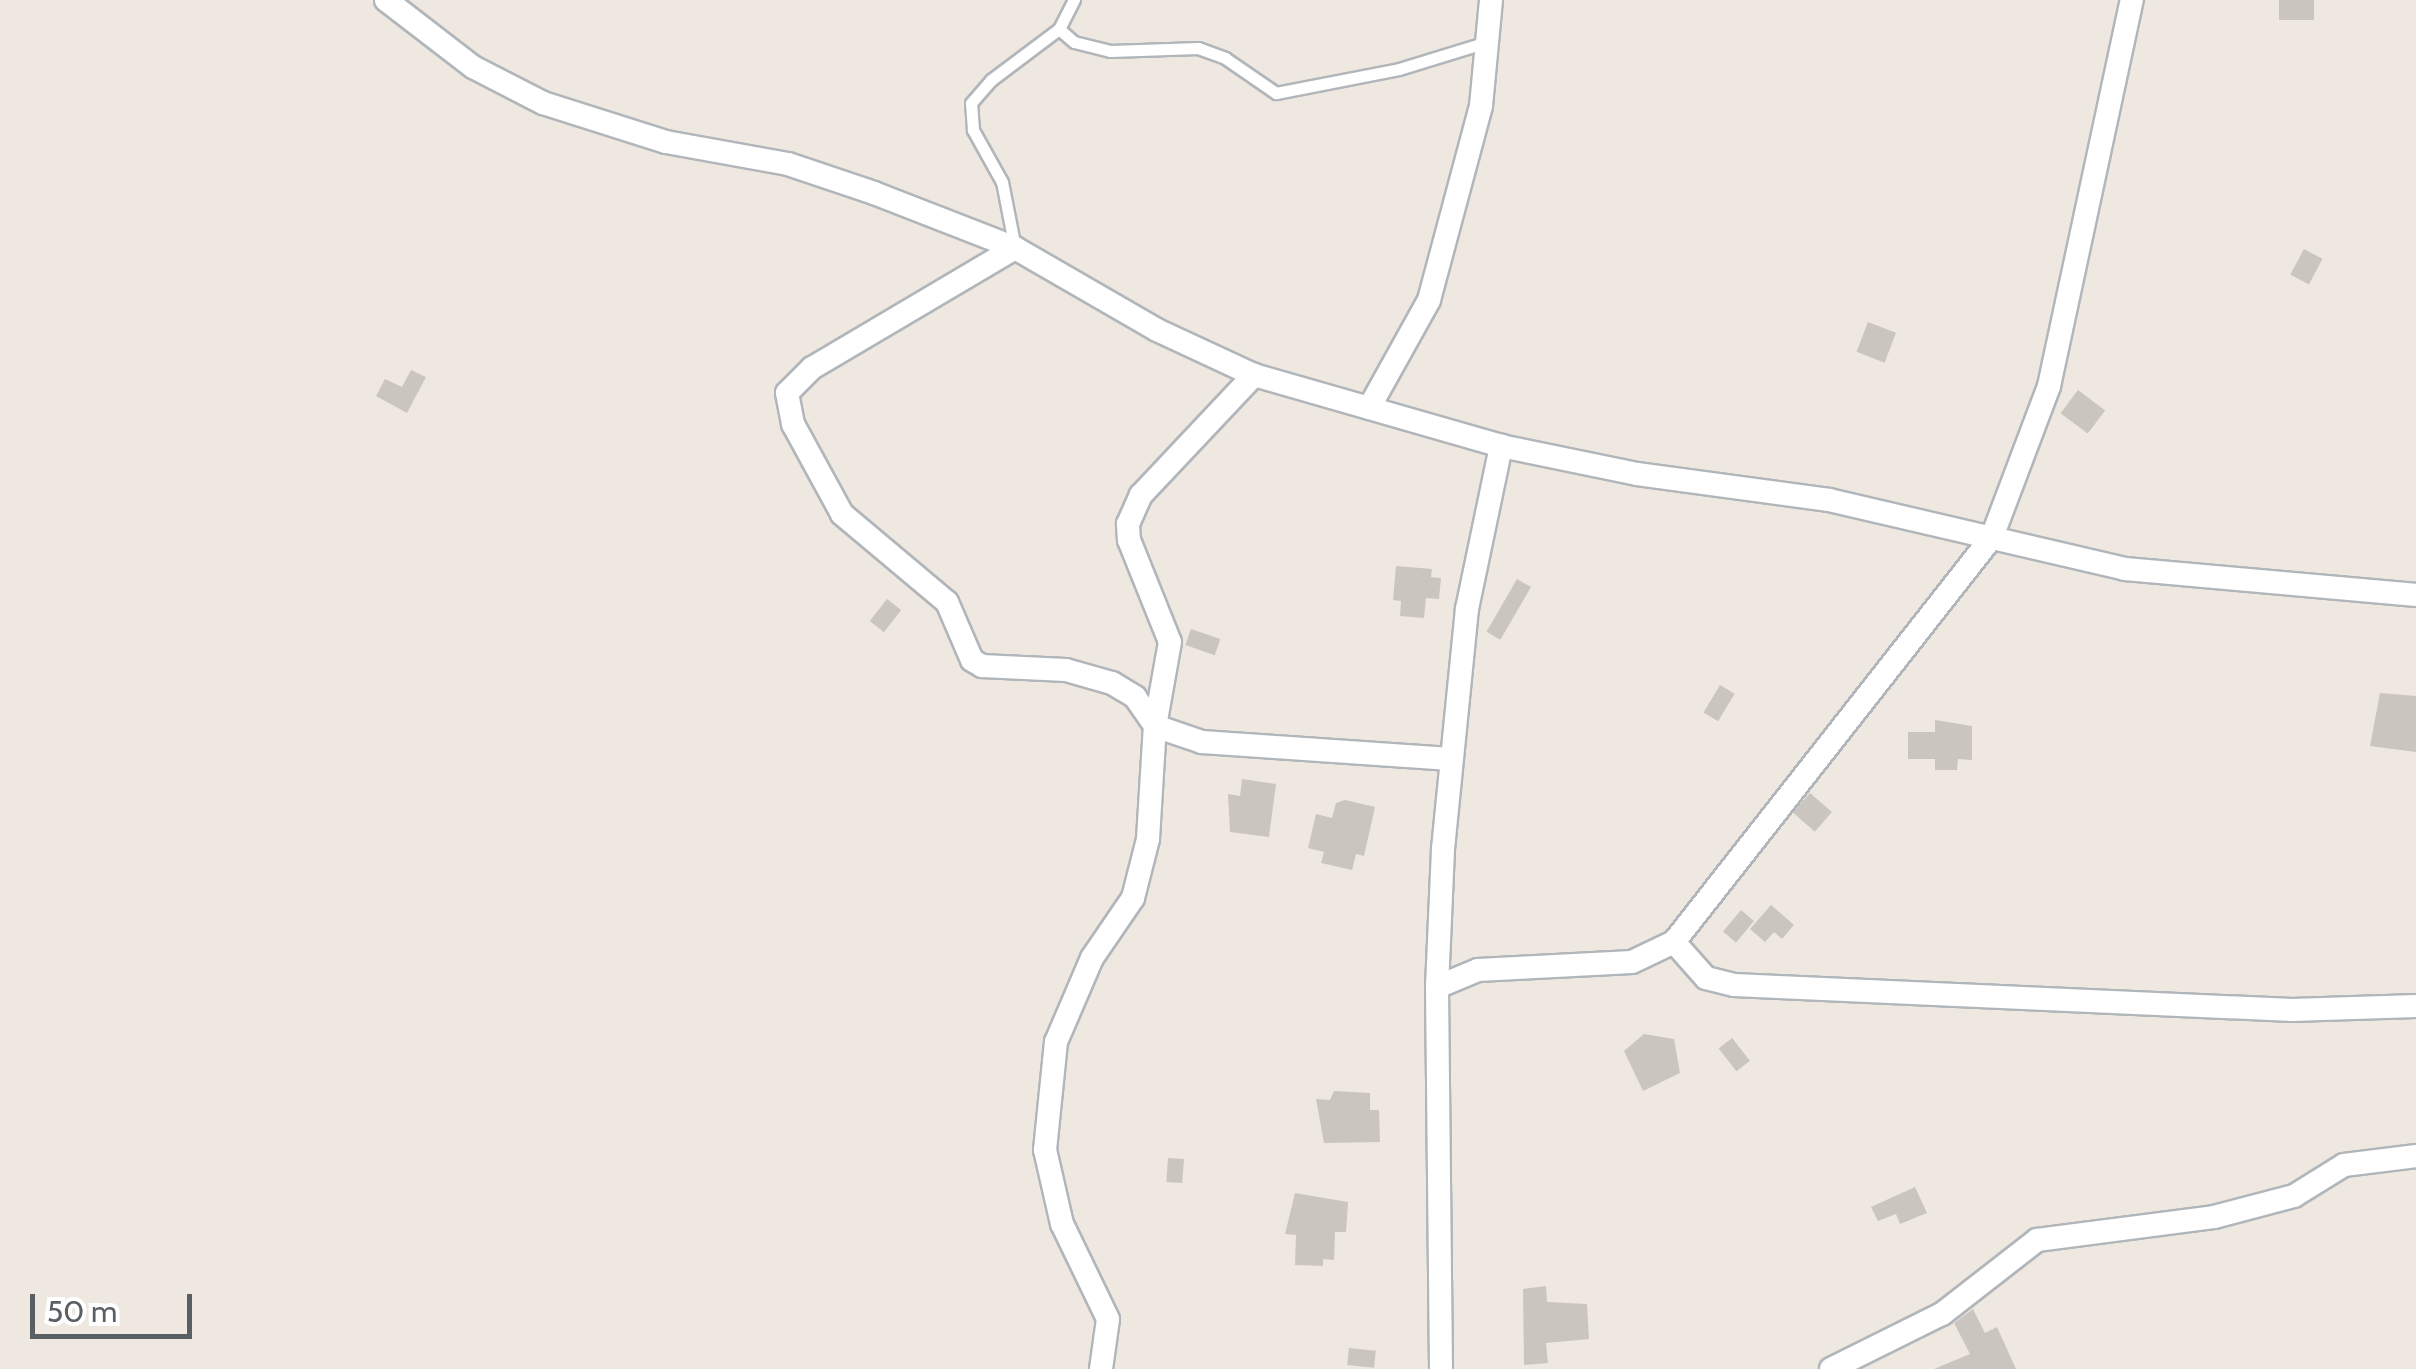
<!DOCTYPE html>
<html>
<head>
<meta charset="utf-8">
<style>
  body { margin:0 }
  #map { position:relative; width:2416px; height:1369px; overflow:hidden; background:#eee8e0; font-family:Cabin,sans-serif }
  div>[style] { position:absolute }
  .building>* { inset:0; background:#cbc5bf; transform-origin:0 0 }
  .roads { filter:drop-shadow(2px 0 #b1b6ba) drop-shadow(-2px 0 #b1b6ba) drop-shadow(0 2px #b1b6ba) drop-shadow(0 -2px #b1b6ba) }
  .lane>* { height:11px; margin:-5.5px; padding:0 5.5px; transform-origin:5.5px; border-radius:5.5px; background:#fff }
  .street>* { height:22px; margin:-11px; padding:0 11px; transform-origin:11px; border-radius:11px; background:#fff }
  span { translate:-50% -50%; white-space:nowrap; text-align:center; line-height:1.15; -webkit-text-stroke:10px #fff; paint-order:stroke }
  .scale { position:absolute; left:30px; top:1294px; width:162px; height:45px; box-sizing:border-box; border:5px solid #595f63; border-top:0; padding-left:12px; font-size:30px; line-height:35px; white-space:nowrap; color:#595f63; -webkit-text-stroke:8px #fff; paint-order:stroke }
</style>
</head>
<body>
<div id="map">
  <div class="building">
    <i style="left:2279px;top:0;width:35px;height:20px"></i>
    <i style="left:2304px;top:249px;width:21px;height:29px;rotate:28deg"></i>
    <i style="left:1868px;top:322px;width:30px;height:32px;rotate:21deg"></i>
    <i style="clip-path:polygon(411px 370px,426px 377px,407px 413px,376px 396px,385px 379px,402px 387px)"></i>
    <i style="left:2078px;top:390px;width:34px;height:29px;rotate:37deg"></i>
    <i style="clip-path:polygon(1396px 566px,1432px 569px,1431px 577px,1441px 578px,1439px 599px,1426px 598px,1424px 618px,1400px 616px,1401px 601px,1393px 600px)"></i>
    <i style="left:1517px;top:579px;width:16px;height:61px;rotate:30deg"></i>
    <i style="left:887px;top:599px;width:18px;height:28px;rotate:38deg"></i>
    <i style="left:1191px;top:629px;width:31px;height:17px;rotate:19deg"></i>
    <i style="left:1720px;top:685px;width:17px;height:32px;rotate:31deg"></i>
    <i style="clip-path:polygon(2380px 693px,2416px 696px,2416px 752px,2370px 746px)"></i>
    <i style="clip-path:polygon(1935px 720px,1972px 726px,1972px 760px,1958px 759px,1957px 770px,1935px 770px,1935px 759px,1908px 759px,1908px 732px,1935px 732px)"></i>
    <i style="clip-path:polygon(1242px 779px,1276px 784px,1269px 837px,1230px 832px,1228px 794px,1240px 796px)"></i>
    <i style="left:1810px;top:793px;width:29px;height:26px;rotate:41deg"></i>
    <i style="clip-path:polygon(1345px 800px,1375px 807px,1364px 856px,1356px 854px,1352px 870px,1321px 863px,1324px 852px,1308px 848px,1316px 814px,1332px 818px,1336px 803px)"></i>
    <i style="clip-path:polygon(1771px 905px,1794px 925px,1782px 939px,1774px 932px,1765px 942px,1750px 929px)"></i>
    <i style="left:1741px;top:910px;width:17px;height:28px;rotate:40deg"></i>
    <i style="clip-path:polygon(1644px 1034px,1674px 1039px,1680px 1073px,1643px 1091px,1624px 1051px)"></i>
    <i style="left:1732px;top:1038px;width:29px;height:17px;rotate:52deg"></i>
    <i style="clip-path:polygon(1334px 1091px,1370px 1093px,1370px 1110px,1379px 1110px,1380px 1142px,1324px 1143px,1316px 1099px,1330px 1100px)"></i>
    <i style="left:1168px;top:1158px;width:16px;height:24px;rotate:4deg"></i>
    <i style="clip-path:polygon(1915px 1187px,1927px 1213px,1900px 1224px,1896px 1214px,1878px 1221px,1871px 1207px)"></i>
    <i style="clip-path:polygon(1295px 1193px,1348px 1202px,1346px 1232px,1335px 1232px,1334px 1260px,1323px 1259px,1323px 1266px,1295px 1265px,1296px 1235px,1285px 1234px)"></i>
    <i style="clip-path:polygon(1546px 1286px,1547px 1302px,1587px 1304px,1589px 1339px,1546px 1343px,1548px 1363px,1524px 1365px,1523px 1289px)"></i>
    <i style="clip-path:polygon(1973px 1309px,1985px 1333px,1997px 1327px,2016px 1369px,1934px 1369px,1970px 1354px,1954px 1323px)"></i>
    <i style="left:1349px;top:1348px;width:27px;height:17px;rotate:6deg"></i>
  </div>
  <div class="roads">
    <div class="lane">
      <i style="left:1059px;top:29px;width:20px;rotate:41deg"></i>
      <i style="left:1074px;top:42px;width:37px;rotate:14deg"></i>
      <i style="left:1110px;top:51px;width:88px;rotate:-2deg"></i>
      <i style="left:1198px;top:48px;width:29px;rotate:20deg"></i>
      <i style="left:1225px;top:58px;width:62px;rotate:34.5deg"></i>
      <i style="left:1276px;top:93px;width:125px;rotate:-11deg"></i>
      <i style="left:1399px;top:69px;width:92px;rotate:-17.1deg"></i>
      <i style="left:1015px;top:248px;width:67px;rotate:-101.1deg"></i>
      <i style="left:1002px;top:182px;width:60px;rotate:-119.1deg"></i>
      <i style="left:973px;top:130px;width:27px;rotate:-94deg"></i>
      <i style="left:971px;top:103px;width:30px;rotate:-49deg"></i>
      <i style="left:991px;top:80px;width:85px;rotate:-36.9deg"></i>
      <i style="left:1059px;top:29px;width:33px;rotate:-63deg"></i>
    </div>
    <div class="street">
      <i style="left:386px;top:0;width:110px;rotate:37.6deg"></i>
      <i style="left:473px;top:67px;width:79px;rotate:27.2deg"></i>
      <i style="left:543px;top:103px;width:129px;rotate:17.6deg"></i>
      <i style="left:666px;top:142px;width:124px;rotate:10.2deg"></i>
      <i style="left:788px;top:164px;width:91px;rotate:18.6deg"></i>
      <i style="left:874px;top:193px;width:151px;rotate:21.3deg"></i>
      <i style="left:1015px;top:248px;width:164px;rotate:30deg"></i>
      <i style="left:1157px;top:330px;width:107px;rotate:24.9deg"></i>
      <i style="left:1254px;top:375px;width:257px;rotate:16deg"></i>
      <i style="left:1501px;top:446px;width:139px;rotate:11.6deg"></i>
      <i style="left:1637px;top:474px;width:194px;rotate:7.7deg"></i>
      <i style="left:1829px;top:500px;width:304px;rotate:13.1deg"></i>
      <i style="left:2125px;top:569px;width:292px;rotate:5.1deg"></i>
      <i style="left:1015px;top:248px;width:236px;rotate:149.4deg"></i>
      <i style="left:812px;top:368px;width:35px;rotate:135deg"></i>
      <i style="left:787px;top:393px;width:32px;rotate:79deg"></i>
      <i style="left:793px;top:424px;width:102px;rotate:61.4deg"></i>
      <i style="left:842px;top:514px;width:137px;rotate:40deg"></i>
      <i style="left:947px;top:602px;width:63px;rotate:66.7deg"></i>
      <i style="left:972px;top:660px;width:12px;rotate:31deg"></i>
      <i style="left:982px;top:666px;width:84px;rotate:2.7deg"></i>
      <i style="left:1066px;top:670px;width:48px;rotate:15.8deg"></i>
      <i style="left:1112px;top:683px;width:27px;rotate:31deg"></i>
      <i style="left:1135px;top:697px;width:35px;rotate:55deg"></i>
      <i style="left:1155px;top:726px;width:50px;rotate:18.8deg"></i>
      <i style="left:1202px;top:742px;width:249px;rotate:3.9deg"></i>
      <i style="left:1369px;top:408px;width:124px;rotate:-60.9deg"></i>
      <i style="left:1429px;top:300px;width:201px;rotate:-75deg"></i>
      <i style="left:1481px;top:106px;width:106px;rotate:-84.6deg"></i>
      <i style="left:1674px;top:942px;width:48px;rotate:48.4deg"></i>
      <i style="left:1706px;top:978px;width:29px;rotate:14deg"></i>
      <i style="left:1734px;top:985px;width:559px;rotate:2.57deg"></i>
      <i style="left:2292px;top:1010px;width:124px;rotate:-1.8deg"></i>
      <i style="left:1437px;top:987px;width:44px;rotate:-22.5deg"></i>
      <i style="left:1478px;top:970px;width:154px;rotate:-3deg"></i>
      <i style="left:1632px;top:962px;width:47px;rotate:-25.5deg"></i>
      <i style="left:1674px;top:942px;width:515px;rotate:-51.86deg"></i>
      <i style="left:1992px;top:537px;width:161px;rotate:-69.3deg"></i>
      <i style="left:2049px;top:386px;width:395px;rotate:-77.9deg"></i>
      <i style="left:1101px;top:1369px;width:50px;rotate:-82deg"></i>
      <i style="left:1108px;top:1319px;width:106px;rotate:-115.8deg"></i>
      <i style="left:1062px;top:1224px;width:76px;rotate:-102.9deg"></i>
      <i style="left:1045px;top:1150px;width:109px;rotate:-84.2deg"></i>
      <i style="left:1056px;top:1042px;width:91px;rotate:-66.8deg"></i>
      <i style="left:1092px;top:958px;width:73px;rotate:-55.7deg"></i>
      <i style="left:1133px;top:898px;width:61px;rotate:-75.7deg"></i>
      <i style="left:1148px;top:839px;width:113px;rotate:-86.5deg"></i>
      <i style="left:1155px;top:726px;width:85px;rotate:-79.9deg"></i>
      <i style="left:1170px;top:642px;width:110px;rotate:-111.9deg"></i>
      <i style="left:1129px;top:540px;width:16px;rotate:-94deg"></i>
      <i style="left:1128px;top:524px;width:32px;rotate:-66deg"></i>
      <i style="left:1141px;top:495px;width:165px;rotate:-46.7deg"></i>
      <i style="left:1441px;top:1369px;width:382px;rotate:-90.6deg"></i>
      <i style="left:1437px;top:987px;width:138px;rotate:-87.5deg"></i>
      <i style="left:1443px;top:849px;width:241px;rotate:-84.3deg"></i>
      <i style="left:1467px;top:609px;width:167px;rotate:-78.2deg"></i>
      <i style="left:1831px;top:1369px;width:124px;rotate:-26.4deg"></i>
      <i style="left:1942px;top:1314px;width:120px;rotate:-37.9deg"></i>
      <i style="left:2037px;top:1240px;width:178px;rotate:-7.4deg"></i>
      <i style="left:2214px;top:1217px;width:83px;rotate:-14.7deg"></i>
      <i style="left:2294px;top:1196px;width:59px;rotate:-31.8deg"></i>
      <i style="left:2344px;top:1165px;width:73px;rotate:-7.1deg"></i>
    </div>
  </div>
  <div class="scale">50 m</div>
</div>
</body>
</html>
